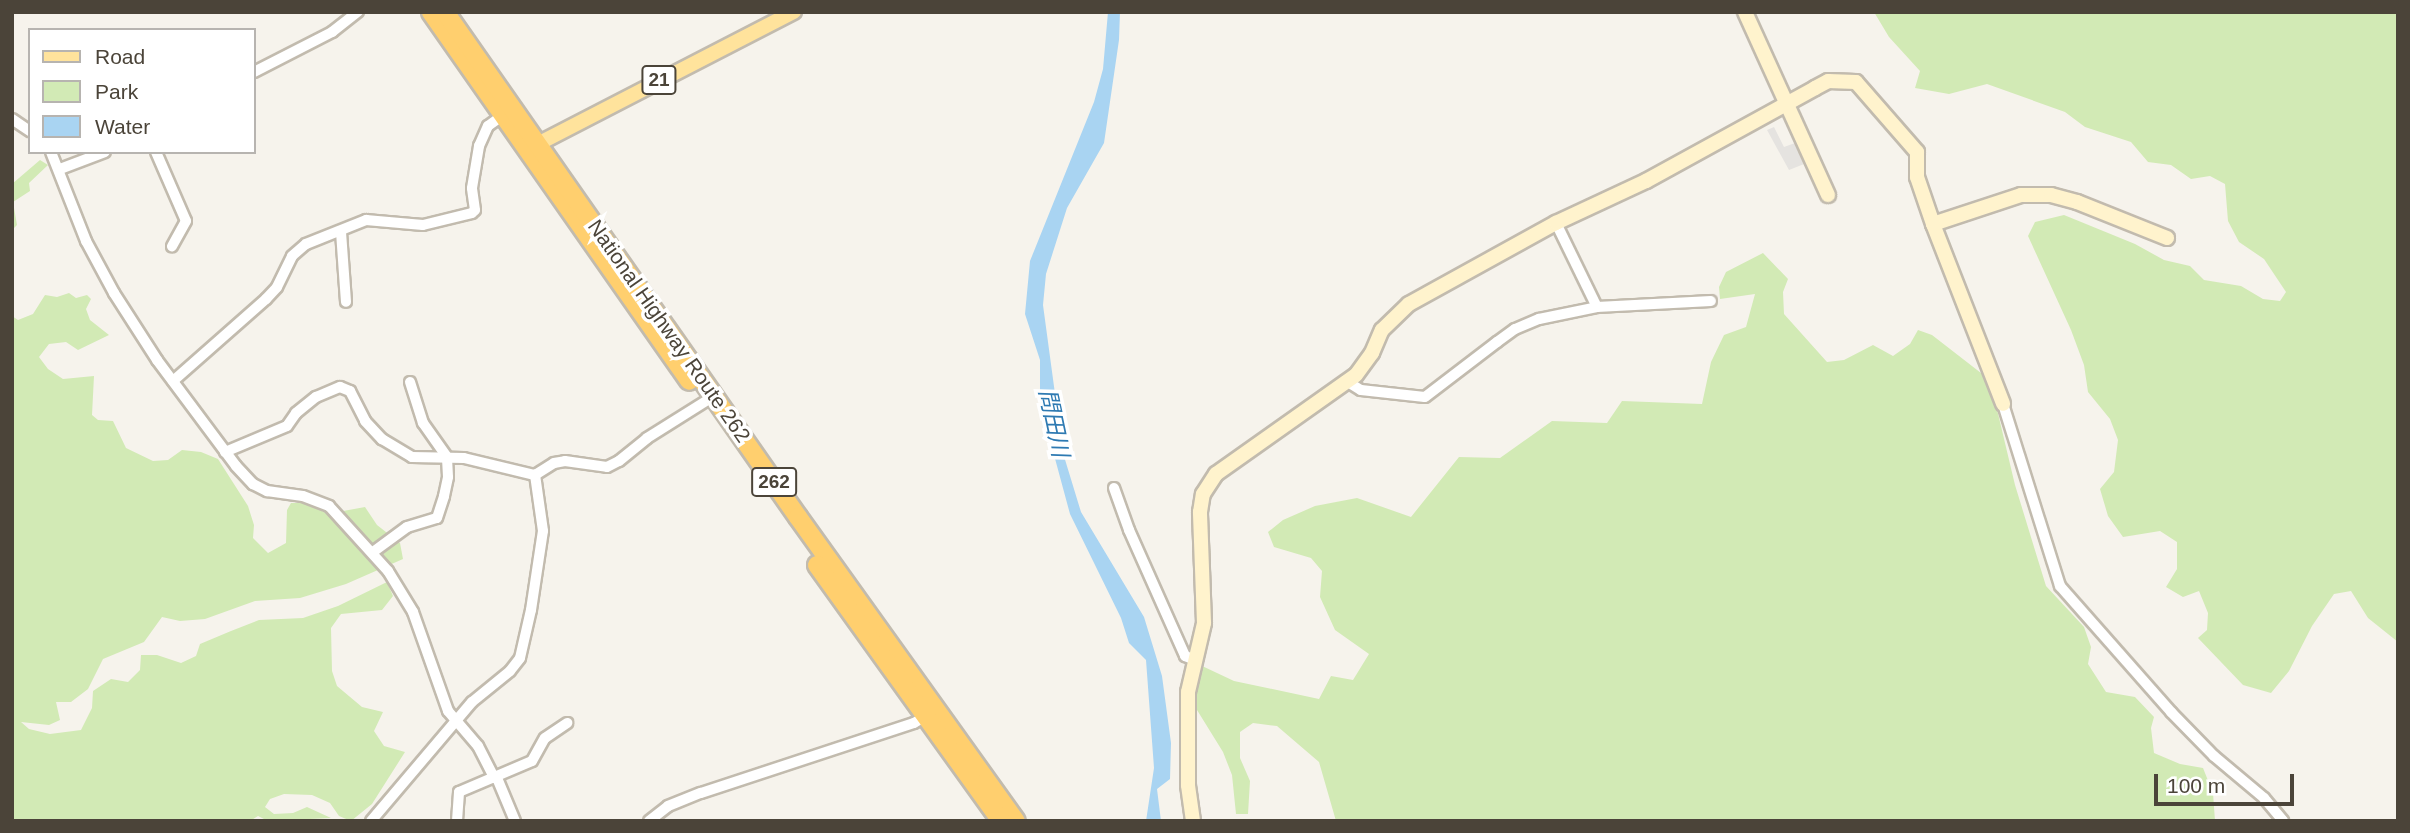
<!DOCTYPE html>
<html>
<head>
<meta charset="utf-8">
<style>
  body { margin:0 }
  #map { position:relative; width:2410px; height:833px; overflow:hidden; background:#f6f3ec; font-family:Helvetica,"Noto Sans JP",sans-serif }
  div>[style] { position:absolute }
  .green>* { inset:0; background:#d2eab5 }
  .parking>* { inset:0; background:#e5e3e0 }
  .water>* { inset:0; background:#a9d4f2 }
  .roads { filter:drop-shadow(2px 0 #c2bbae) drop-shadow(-2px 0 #c2bbae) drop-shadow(0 2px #c2bbae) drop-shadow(0 -2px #c2bbae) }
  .street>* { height:10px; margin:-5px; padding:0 5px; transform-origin:5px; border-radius:5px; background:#fff }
  .secondary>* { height:14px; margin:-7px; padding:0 7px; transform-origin:7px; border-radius:7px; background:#fff3cd }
  .primary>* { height:14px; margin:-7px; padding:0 7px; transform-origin:7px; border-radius:7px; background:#ffe39c }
  .highway>* { height:18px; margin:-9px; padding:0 9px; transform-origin:9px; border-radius:9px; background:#ffcf6e }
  span { translate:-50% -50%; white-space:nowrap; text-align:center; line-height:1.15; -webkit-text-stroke:7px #fff; paint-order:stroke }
  .shield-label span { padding:2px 5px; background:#fff; border:2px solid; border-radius:5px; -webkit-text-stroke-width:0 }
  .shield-label { font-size:19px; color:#4b4439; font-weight:700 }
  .street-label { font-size:21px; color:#4b4439 }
  .water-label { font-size:23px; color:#2e7ab2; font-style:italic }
  .frame { position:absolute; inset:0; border:14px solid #4b4439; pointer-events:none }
  .legend { position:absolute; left:28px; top:28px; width:228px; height:126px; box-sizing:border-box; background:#fff; border:2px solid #b7b4b0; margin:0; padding:9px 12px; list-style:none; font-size:21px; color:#4b4439 }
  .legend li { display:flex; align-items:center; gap:14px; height:35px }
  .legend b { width:35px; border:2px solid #b7b4b0 }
  .scale { position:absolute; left:2154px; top:774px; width:140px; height:32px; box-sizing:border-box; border:4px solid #4b4439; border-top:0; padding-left:9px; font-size:21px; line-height:24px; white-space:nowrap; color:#4b4439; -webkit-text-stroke:5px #fff; paint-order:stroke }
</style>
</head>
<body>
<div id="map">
  <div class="green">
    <i style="clip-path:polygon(1874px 12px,2398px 12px,2398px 642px,2368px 618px,2351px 591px,2334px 594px,2312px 626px,2289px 671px,2271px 693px,2243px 685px,2198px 638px,2207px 630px,2208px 613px,2199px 591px,2183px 597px,2166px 587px,2177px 569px,2177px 542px,2160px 531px,2123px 537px,2108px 516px,2100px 489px,2114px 472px,2118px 440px,2110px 419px,2088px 392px,2084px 365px,2071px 330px,2028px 236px,2035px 222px,2064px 215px,2135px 244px,2164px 260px,2190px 266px,2204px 280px,2241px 286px,2263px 299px,2280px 301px,2286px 292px,2264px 259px,2239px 242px,2228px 221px,2225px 184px,2210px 176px,2191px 179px,2171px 165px,2148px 162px,2131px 142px,2085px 127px,2065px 112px,1987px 84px,1949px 94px,1915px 88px,1920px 71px,1889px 37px)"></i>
    <i style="clip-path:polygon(40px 160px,48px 165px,29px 183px,30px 191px,13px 202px,17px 225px,12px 230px,12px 184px)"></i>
    <i style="clip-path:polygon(1763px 253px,1788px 279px,1783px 292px,1784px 314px,1827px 362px,1844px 360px,1873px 345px,1893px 356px,1910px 344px,1918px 330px,1932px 335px,1990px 380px,2015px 485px,2046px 586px,2084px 627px,2091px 647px,2088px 664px,2106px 692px,2135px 697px,2154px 717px,2151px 728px,2154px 753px,2180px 764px,2203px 768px,2213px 793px,2215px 821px,1336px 821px,1319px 762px,1277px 726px,1253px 723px,1240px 732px,1240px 758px,1250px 781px,1248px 814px,1236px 814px,1232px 775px,1223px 752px,1197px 710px,1196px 688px,1200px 665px,1234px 681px,1319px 699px,1331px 676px,1353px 680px,1369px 654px,1335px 630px,1320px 597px,1322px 571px,1311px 558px,1274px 547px,1268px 532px,1283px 520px,1315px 506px,1357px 498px,1411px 517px,1459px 457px,1500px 458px,1552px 421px,1607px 423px,1622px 401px,1702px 404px,1711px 362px,1724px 335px,1746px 327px,1755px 294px,1720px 299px,1719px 287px,1726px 272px)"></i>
    <i style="clip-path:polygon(69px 293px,76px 298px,87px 295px,91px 299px,86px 309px,90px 320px,109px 335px,78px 350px,66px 342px,49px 344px,39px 357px,48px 369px,63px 379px,94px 376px,92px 415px,98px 420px,113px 421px,126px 448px,153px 461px,168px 460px,182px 450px,201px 452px,218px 459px,248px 506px,254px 525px,253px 538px,268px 553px,286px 543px,287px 510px,291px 503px,309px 503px,327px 514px,365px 507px,377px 525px,400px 543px,403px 559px,346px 584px,300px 598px,255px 601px,205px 619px,180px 621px,162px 617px,144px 642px,103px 659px,88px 689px,71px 702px,56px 702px,60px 720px,49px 725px,21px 722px,29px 729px,50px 734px,81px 730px,92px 708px,93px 691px,111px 679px,128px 682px,140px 670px,141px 655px,157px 655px,181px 663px,196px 656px,200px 644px,231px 631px,259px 620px,303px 618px,338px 606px,387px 582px,393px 596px,382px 610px,341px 614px,331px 628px,332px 671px,337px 686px,362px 707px,383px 712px,374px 731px,384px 746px,405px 752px,372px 804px,351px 821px,339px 816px,330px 803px,312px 795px,284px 794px,270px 799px,265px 807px,274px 814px,293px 813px,307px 807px,331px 818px,268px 821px,258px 816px,250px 821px,12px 821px,12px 316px,18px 320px,33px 314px,45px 295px,57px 297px)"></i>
  </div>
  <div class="parking">
    <i style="clip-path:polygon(1774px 127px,1784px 147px,1795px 143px,1804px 164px,1789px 170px,1767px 130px)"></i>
  </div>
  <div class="water">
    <i style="clip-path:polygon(1108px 12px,1120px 12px,1119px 40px,1104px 143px,1067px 208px,1046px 274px,1043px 305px,1063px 453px,1081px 512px,1144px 617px,1162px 676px,1171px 743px,1170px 779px,1157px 789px,1161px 821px,1146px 821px,1154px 768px,1146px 660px,1129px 643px,1121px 618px,1070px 514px,1047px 429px,1040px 393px,1040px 360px,1025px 314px,1030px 261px,1094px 102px,1103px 69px)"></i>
  </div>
  <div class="roads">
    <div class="street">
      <i style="left:254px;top:72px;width:88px;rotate:-27.1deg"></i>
      <i style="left:332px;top:32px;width:33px;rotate:-38deg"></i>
      <i style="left:12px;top:119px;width:22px;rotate:34deg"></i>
      <i style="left:51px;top:152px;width:96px;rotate:68.5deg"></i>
      <i style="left:86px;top:241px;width:59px;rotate:61.7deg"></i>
      <i style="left:114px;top:293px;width:80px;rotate:57.3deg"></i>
      <i style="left:157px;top:360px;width:132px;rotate:53.3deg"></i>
      <i style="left:236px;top:466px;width:25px;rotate:47deg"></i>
      <i style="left:253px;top:484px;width:16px;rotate:27deg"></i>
      <i style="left:267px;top:491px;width:36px;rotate:8deg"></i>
      <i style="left:303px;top:496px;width:28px;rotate:21deg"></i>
      <i style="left:329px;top:506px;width:88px;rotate:47.8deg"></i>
      <i style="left:388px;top:571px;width:48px;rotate:58.6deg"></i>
      <i style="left:413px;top:612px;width:105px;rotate:70.5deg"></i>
      <i style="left:448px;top:711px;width:46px;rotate:49.4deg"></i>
      <i style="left:478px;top:746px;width:36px;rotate:63deg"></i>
      <i style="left:156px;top:152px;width:75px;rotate:66.5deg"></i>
      <i style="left:186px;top:221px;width:29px;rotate:119deg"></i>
      <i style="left:60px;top:169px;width:48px;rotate:-20.7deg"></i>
      <i style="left:1556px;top:223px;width:93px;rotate:64deg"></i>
      <i style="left:341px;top:232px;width:70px;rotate:85.9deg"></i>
      <i style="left:173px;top:381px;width:124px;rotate:-41.4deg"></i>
      <i style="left:266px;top:299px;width:16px;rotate:-47deg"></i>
      <i style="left:277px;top:287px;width:34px;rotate:-64deg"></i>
      <i style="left:292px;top:256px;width:18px;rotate:-41deg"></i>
      <i style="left:306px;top:244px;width:65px;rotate:-21.8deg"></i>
      <i style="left:366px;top:220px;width:57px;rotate:5deg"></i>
      <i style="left:423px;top:225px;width:50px;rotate:-13.8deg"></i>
      <i style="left:472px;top:213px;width:4px;rotate:-45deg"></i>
      <i style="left:475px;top:210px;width:22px;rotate:-98deg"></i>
      <i style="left:472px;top:188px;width:43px;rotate:-80.5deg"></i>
      <i style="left:479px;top:146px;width:22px;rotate:-66deg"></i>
      <i style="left:488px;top:126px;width:19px;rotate:-36deg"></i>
      <i style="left:1348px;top:382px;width:15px;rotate:32deg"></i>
      <i style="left:1361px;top:390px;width:64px;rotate:6.2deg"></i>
      <i style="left:1425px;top:397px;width:91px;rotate:-37.4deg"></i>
      <i style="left:1497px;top:342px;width:22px;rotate:-36deg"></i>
      <i style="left:1515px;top:329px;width:26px;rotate:-23deg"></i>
      <i style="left:1539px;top:319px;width:59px;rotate:-11.7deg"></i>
      <i style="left:1597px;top:307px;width:114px;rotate:-3deg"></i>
      <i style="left:2003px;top:404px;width:191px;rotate:72.6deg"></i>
      <i style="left:2060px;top:586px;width:168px;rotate:48.6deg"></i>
      <i style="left:2171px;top:712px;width:62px;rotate:45.7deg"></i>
      <i style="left:2214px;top:756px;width:65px;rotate:40deg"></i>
      <i style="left:2264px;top:798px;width:30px;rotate:50deg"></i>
      <i style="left:225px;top:452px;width:67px;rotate:-22.8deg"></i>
      <i style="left:287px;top:426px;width:16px;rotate:-55deg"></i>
      <i style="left:296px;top:413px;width:26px;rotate:-39deg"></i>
      <i style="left:316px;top:397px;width:26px;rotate:-23deg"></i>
      <i style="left:340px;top:387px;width:11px;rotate:22deg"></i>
      <i style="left:350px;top:391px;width:34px;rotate:63deg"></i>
      <i style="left:365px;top:421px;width:25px;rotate:47deg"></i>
      <i style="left:382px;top:439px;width:35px;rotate:31deg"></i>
      <i style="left:412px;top:457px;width:52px;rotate:1.1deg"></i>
      <i style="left:464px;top:458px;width:73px;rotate:13.5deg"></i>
      <i style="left:535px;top:475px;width:22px;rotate:-32deg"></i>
      <i style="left:554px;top:463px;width:11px;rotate:-10deg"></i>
      <i style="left:565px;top:461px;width:42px;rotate:8.1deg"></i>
      <i style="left:607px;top:467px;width:13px;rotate:-27deg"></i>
      <i style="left:619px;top:461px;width:36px;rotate:-39deg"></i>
      <i style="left:647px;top:438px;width:79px;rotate:-32.1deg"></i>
      <i style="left:1114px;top:488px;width:45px;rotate:70.3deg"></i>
      <i style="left:1129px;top:530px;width:138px;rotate:66deg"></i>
      <i style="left:1185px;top:656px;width:9px;rotate:21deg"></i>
      <i style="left:373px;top:552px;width:42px;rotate:-36.3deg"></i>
      <i style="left:407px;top:527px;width:31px;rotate:-17deg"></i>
      <i style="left:437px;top:518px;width:23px;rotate:-72deg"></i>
      <i style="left:444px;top:496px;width:19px;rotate:-78deg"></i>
      <i style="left:448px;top:477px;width:20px;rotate:-93deg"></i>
      <i style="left:447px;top:457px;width:42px;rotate:-125.2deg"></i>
      <i style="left:423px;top:423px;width:43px;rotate:-107.6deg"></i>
      <i style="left:497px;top:778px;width:47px;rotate:67.3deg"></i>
      <i style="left:371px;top:821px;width:156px;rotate:-49.7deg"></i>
      <i style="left:472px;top:702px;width:49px;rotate:-39.2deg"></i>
      <i style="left:510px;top:671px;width:16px;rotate:-52deg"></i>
      <i style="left:520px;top:658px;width:49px;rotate:-77.1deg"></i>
      <i style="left:531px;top:610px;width:80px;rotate:-81.4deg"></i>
      <i style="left:543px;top:531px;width:57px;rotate:-98.1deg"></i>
      <i style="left:457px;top:821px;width:29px;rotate:-86deg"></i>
      <i style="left:459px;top:792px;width:79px;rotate:-23deg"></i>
      <i style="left:532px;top:761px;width:26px;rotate:-61deg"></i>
      <i style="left:545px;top:738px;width:27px;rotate:-34deg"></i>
      <i style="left:649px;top:821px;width:24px;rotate:-38deg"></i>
      <i style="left:668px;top:806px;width:35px;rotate:-22deg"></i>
      <i style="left:701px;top:793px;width:224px;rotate:-18.2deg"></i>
      <i style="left:914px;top:723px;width:17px;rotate:-31deg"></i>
    </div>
    <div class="secondary">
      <i style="left:1745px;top:12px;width:201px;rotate:65.6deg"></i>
      <i style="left:1933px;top:224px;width:93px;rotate:-18.2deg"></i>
      <i style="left:2021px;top:195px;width:30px"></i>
      <i style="left:2051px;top:195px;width:27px;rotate:15deg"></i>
      <i style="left:2077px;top:202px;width:97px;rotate:21.8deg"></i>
      <i style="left:1193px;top:821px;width:36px;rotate:-98deg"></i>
      <i style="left:1188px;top:785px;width:93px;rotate:-90deg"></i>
      <i style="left:1188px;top:692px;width:71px;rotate:-76.9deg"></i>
      <i style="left:1204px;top:623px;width:111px;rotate:-92.1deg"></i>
      <i style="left:1200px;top:512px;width:18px;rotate:-81deg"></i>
      <i style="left:1203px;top:494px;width:24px;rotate:-57deg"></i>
      <i style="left:1216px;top:474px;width:171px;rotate:-35.3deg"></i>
      <i style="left:1356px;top:375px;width:27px;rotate:-54deg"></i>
      <i style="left:1372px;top:353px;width:25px;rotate:-67deg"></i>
      <i style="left:1382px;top:330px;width:37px;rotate:-44deg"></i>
      <i style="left:1409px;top:304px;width:168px;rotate:-28.9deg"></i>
      <i style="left:1556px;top:223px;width:99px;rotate:-25deg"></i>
      <i style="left:1646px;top:181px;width:193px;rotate:-28.8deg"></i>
      <i style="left:1815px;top:88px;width:15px;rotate:-28deg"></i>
      <i style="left:1828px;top:81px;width:28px;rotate:2deg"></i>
      <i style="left:1856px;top:82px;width:93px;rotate:48.9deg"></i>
      <i style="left:1917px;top:152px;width:25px;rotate:90deg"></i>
      <i style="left:1917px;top:177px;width:50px;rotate:71.2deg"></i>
      <i style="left:1933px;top:224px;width:193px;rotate:68.7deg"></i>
    </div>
    <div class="primary">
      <i style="left:530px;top:148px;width:297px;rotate:-27.3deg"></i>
    </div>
    <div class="highway">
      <i style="left:431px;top:12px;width:450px;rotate:55deg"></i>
      <i style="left:445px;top:12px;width:616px;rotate:55.05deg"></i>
      <i style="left:798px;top:517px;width:374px;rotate:54.4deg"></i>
      <i style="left:817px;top:565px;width:315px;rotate:54.3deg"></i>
    </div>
  </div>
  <div class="shield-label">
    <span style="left:659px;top:80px">21</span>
    <span style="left:774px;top:482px">262</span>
  </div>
  <div class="street-label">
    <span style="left:669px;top:331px;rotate:55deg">National Highway Route 262</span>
  </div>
  <div class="water-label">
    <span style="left:1054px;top:423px;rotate:78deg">問田川</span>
  </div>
  <div class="frame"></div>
  <ul class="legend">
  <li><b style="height:9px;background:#ffe39c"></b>Road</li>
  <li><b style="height:19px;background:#d2eab5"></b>Park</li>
  <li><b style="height:19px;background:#a9d4f2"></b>Water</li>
  </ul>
  <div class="scale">100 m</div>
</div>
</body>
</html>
